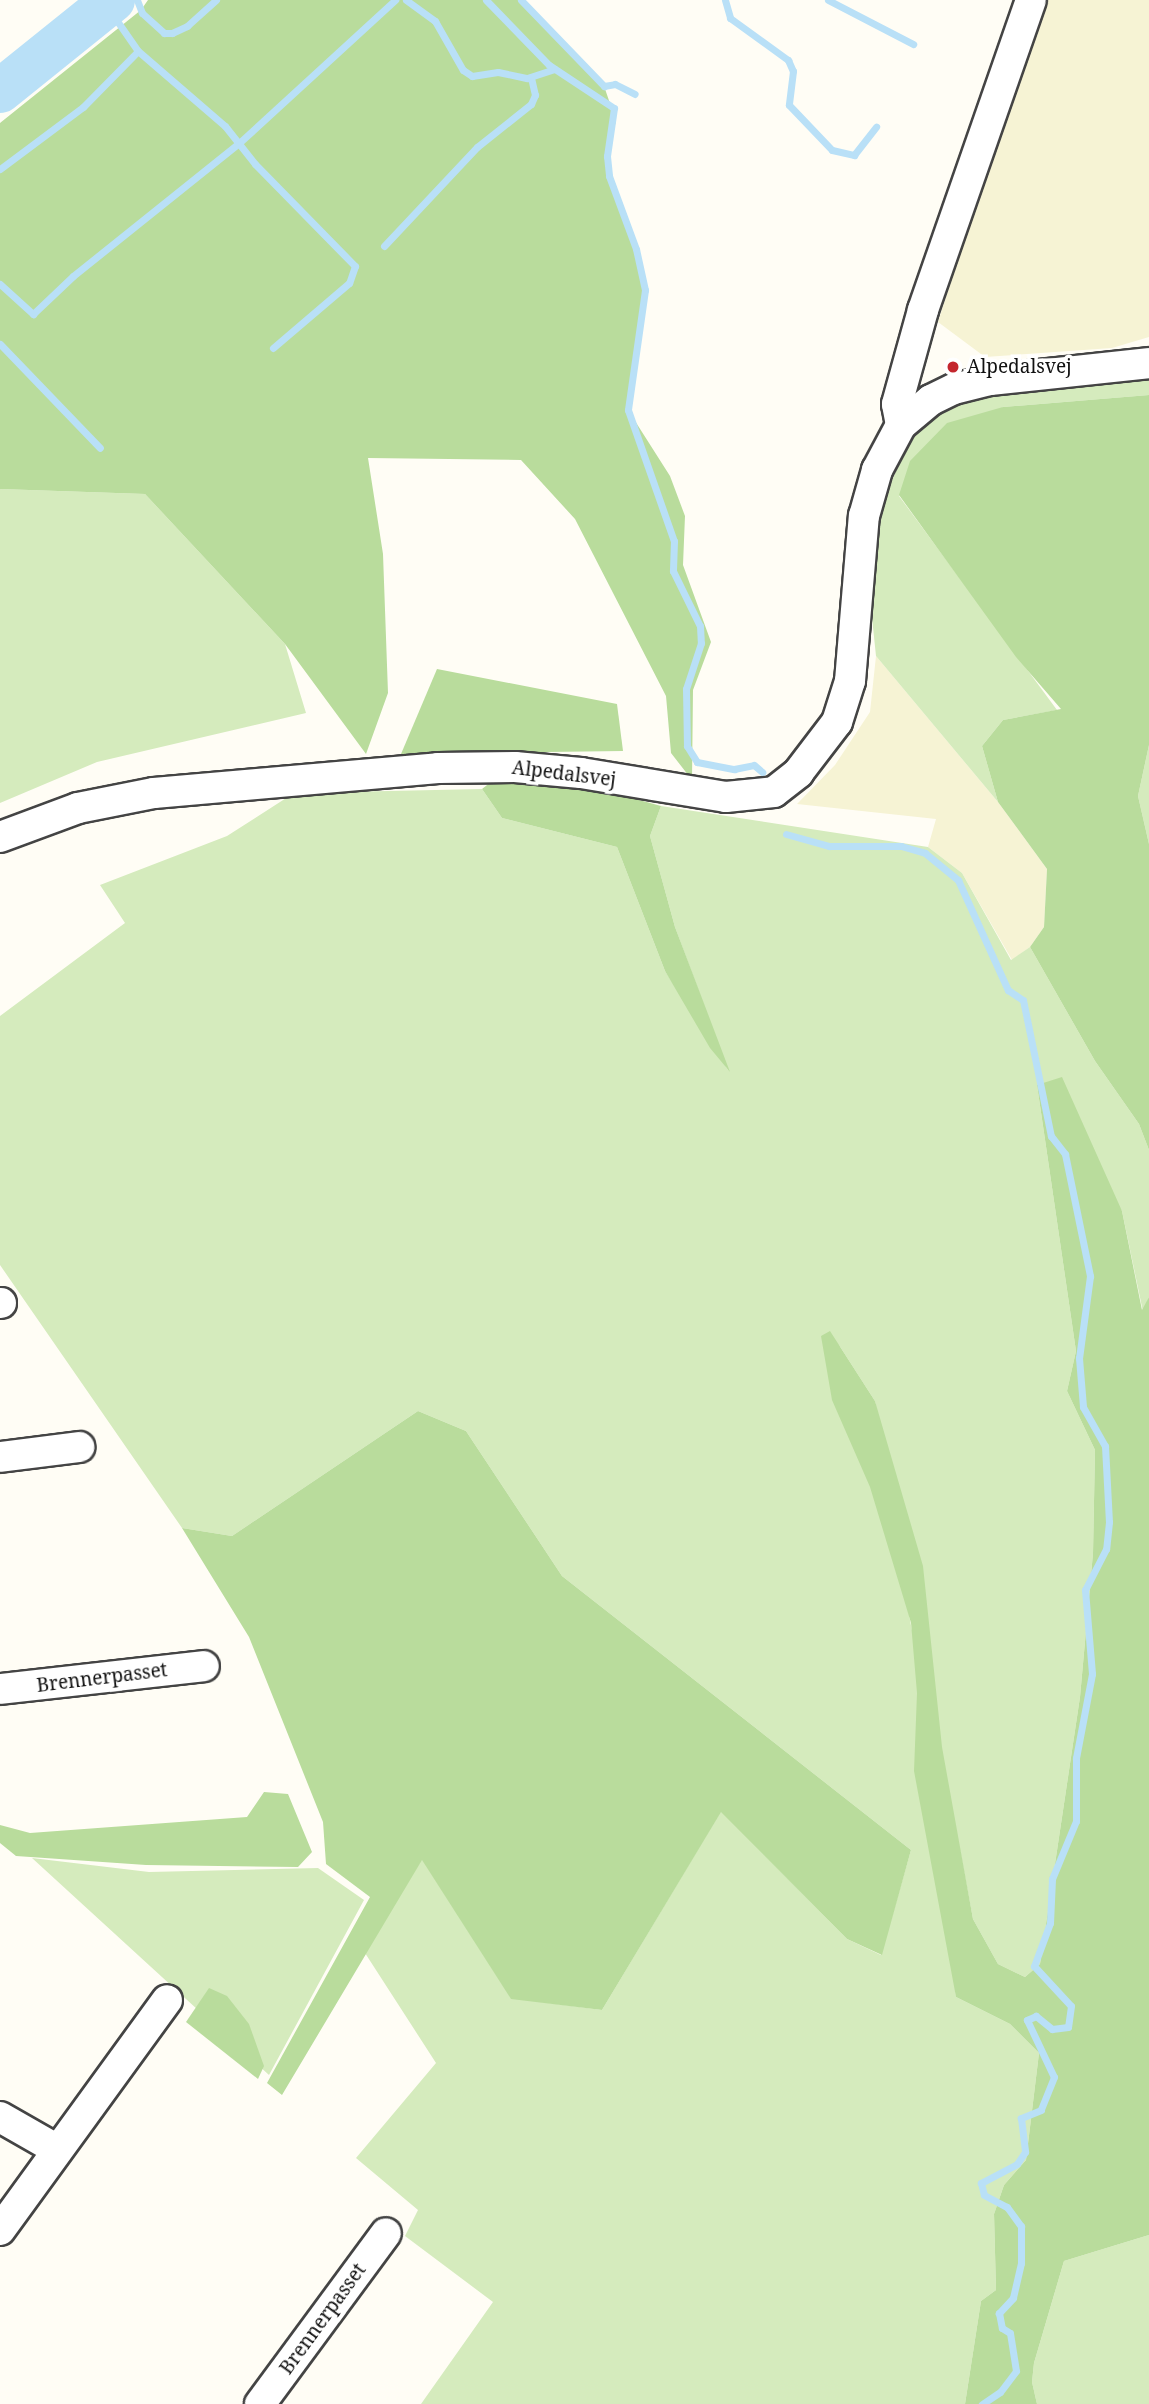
<!DOCTYPE html>
<html>
<head>
<meta charset="utf-8">
<style>
  body { margin:0 }
  #map { position:relative; width:1149px; height:2404px; overflow:hidden; background:#fffdf5; font-family:"Noto Serif",serif }
  div>[style] { position:absolute }
  .farmland>* { inset:0; background:#f6f3d4 }
  .green>* { inset:0; background:#d5ebbd }
  .forest>* { inset:0; background:#b9dc9c }
  .stream>* { height:7px; margin:-3.5px; padding:0 3.5px; transform-origin:3.5px; border-radius:3.5px; background:#b9e0f7 }
  .river>* { height:44px; margin:-22px; padding:0 22px; transform-origin:22px; border-radius:22px; background:#b9e0f7 }
  .roads { filter:drop-shadow(2px 0 #444) drop-shadow(-2px 0 #444) drop-shadow(0 2px #444) drop-shadow(0 -2px #444) }
  .minor>* { height:30px; margin:-15px; padding:0 15px; transform-origin:15px; border-radius:15px; background:#fff }
  .dots>* { width:19px; height:19px; translate:-50% -50%; box-sizing:border-box; border:4px solid #fff; border-radius:50% }
  span { translate:-50% -50%; white-space:nowrap; text-align:center; line-height:1.15; -webkit-text-stroke:7px #fff; paint-order:stroke }
  .poi-label { font-size:19px; color:#111 }
  .left { translate:0 -50%; text-align:left }
  .street-label { font-size:19px; color:#111 }
</style>
</head>
<body>
<div id="map">
  <div class="farmland">
    <i style="clip-path:polygon(1041px 0,1149px 0,1149px 337px,1112px 348px,985px 357px,938px 322px)"></i>
    <i style="clip-path:polygon(876px 656px,998px 802px,1047px 869px,1044px 927px,1030px 947px,1012px 960px,962px 873px,928px 847px,936px 819px,797px 804px,835px 765px,870px 712px)"></i>
  </div>
  <div class="green">
    <i style="clip-path:polygon(1149px 374px,1149px 395px,1003px 407px,899px 496px,1057px 710px,1003px 720px,982px 746px,998px 802px,876px 656px,869px 589px,879px 509px,912px 436px,947px 407px,1023px 386px)"></i>
    <i style="clip-path:polygon(0 489px,145px 494px,285px 644px,306px 713px,97px 762px,0 803px)"></i>
    <i style="clip-path:polygon(1149px 745px,1149px 844px,1138px 796px)"></i>
    <i style="clip-path:polygon(482px 789px,502px 818px,617px 847px,665px 971px,728px 1070px,675px 927px,650px 836px,661px 806px,928px 847px,962px 873px,1011px 960px,1030px 947px,1095px 1061px,1139px 1124px,1149px 1150px,1149px 1297px,1143px 1312px,1122px 1211px,1037px 1085px,1076px 1351px,1067px 1391px,1095px 1450px,1093px 1553px,1080px 1697px,1040px 1964px,1025px 1977px,998px 1964px,973px 1919px,875px 1401px,839px 1345px,874px 1430px,928px 1715px,956px 1997px,1010px 2024px,1039px 2053px,1026px 2160px,1004px 2185px,994px 2214px,996px 2290px,981px 2301px,965px 2404px,421px 2404px,493px 2302px,405px 2236px,418px 2210px,356px 2158px,436px 2063px,365px 1953px,422px 1859px,511px 1998px,602px 2010px,721px 1811px,847px 1939px,881px 1955px,911px 1850px,562px 1576px,466px 1431px,418px 1411px,232px 1536px,182px 1528px,0 1265px,0 1016px,125px 923px,100px 885px,227px 836px,294px 793px)"></i>
    <i style="clip-path:polygon(32px 1858px,149px 1872px,318px 1868px,364px 1900px,269px 2075px)"></i>
    <i style="clip-path:polygon(1149px 2235px,1149px 2404px,1037px 2404px,1032px 2382px,1034px 2363px,1064px 2261px)"></i>
  </div>
  <div class="forest">
    <i style="clip-path:polygon(148px 0,521px 0,604px 86px,616px 121px,607px 156px,609px 176px,636px 249px,645px 290px,628px 410px,670px 476px,685px 516px,683px 565px,711px 642px,693px 690px,692px 780px,671px 753px,666px 696px,575px 519px,521px 460px,368px 458px,383px 554px,388px 693px,366px 754px,285px 644px,145px 494px,0 489px,0 123px,141px 10px)"></i>
    <i style="clip-path:polygon(1149px 395px,1149px 745px,1138px 796px,1149px 844px,1149px 1150px,1139px 1124px,1095px 1061px,1030px 947px,1044px 927px,1047px 869px,998px 802px,982px 746px,1003px 720px,1061px 709px,1016px 657px,899px 495px,910px 461px,947px 423px,1003px 407px)"></i>
    <i style="clip-path:polygon(437px 669px,617px 704px,623px 751px,401px 754px)"></i>
    <i style="clip-path:polygon(496px 778px,585px 785px,661px 806px,650px 836px,675px 927px,730px 1072px,710px 1048px,665px 971px,617px 847px,502px 818px,482px 789px)"></i>
    <i style="clip-path:polygon(1062px 1077px,1122px 1211px,1142px 1310px,1149px 1297px,1149px 2235px,1064px 2261px,1034px 2363px,1032px 2382px,1037px 2404px,965px 2404px,981px 2301px,996px 2290px,994px 2214px,1004px 2185px,1026px 2160px,1039px 2053px,1010px 2024px,956px 1997px,914px 1771px,917px 1693px,911px 1623px,870px 1487px,832px 1400px,821px 1336px,830px 1331px,875px 1401px,923px 1566px,942px 1747px,973px 1919px,998px 1964px,1025px 1977px,1040px 1964px,1080px 1697px,1093px 1553px,1095px 1450px,1067px 1391px,1076px 1351px,1037px 1085px)"></i>
    <i style="clip-path:polygon(418px 1411px,466px 1431px,562px 1576px,911px 1850px,882px 1955px,847px 1939px,721px 1812px,602px 2010px,511px 1999px,422px 1860px,282px 2095px,267px 2083px,370px 1897px,326px 1864px,323px 1822px,249px 1637px,182px 1528px,232px 1536px)"></i>
    <i style="clip-path:polygon(264px 1792px,288px 1794px,312px 1852px,298px 1867px,146px 1865px,16px 1856px,0 1843px,0 1825px,30px 1833px,247px 1817px)"></i>
    <i style="clip-path:polygon(209px 1988px,227px 1996px,249px 2024px,264px 2066px,258px 2079px,186px 2022px)"></i>
  </div>
  <div class="stream">
    <i style="left:137px;top:0;width:14px;rotate:69deg"></i>
    <i style="left:142px;top:13px;width:30px;rotate:42deg"></i>
    <i style="left:164px;top:33px;width:8px"></i>
    <i style="left:172px;top:33px;width:17px;rotate:-25deg"></i>
    <i style="left:187px;top:26px;width:39px;rotate:-42deg"></i>
    <i style="left:406px;top:0;width:36px;rotate:36deg"></i>
    <i style="left:435px;top:21px;width:56px;rotate:60.3deg"></i>
    <i style="left:463px;top:70px;width:11px;rotate:34deg"></i>
    <i style="left:472px;top:76px;width:26px;rotate:-9deg"></i>
    <i style="left:498px;top:72px;width:30px;rotate:12deg"></i>
    <i style="left:527px;top:78px;width:29px;rotate:-18deg"></i>
    <i style="left:486px;top:0;width:91px;rotate:45.9deg"></i>
    <i style="left:549px;top:65px;width:78px;rotate:33.5deg"></i>
    <i style="left:614px;top:108px;width:49px;rotate:98.3deg"></i>
    <i style="left:607px;top:156px;width:20px;rotate:84deg"></i>
    <i style="left:609px;top:176px;width:78px;rotate:69.7deg"></i>
    <i style="left:636px;top:249px;width:42px;rotate:77.6deg"></i>
    <i style="left:645px;top:290px;width:121px;rotate:98.1deg"></i>
    <i style="left:628px;top:410px;width:139px;rotate:70.7deg"></i>
    <i style="left:674px;top:541px;width:30px;rotate:92deg"></i>
    <i style="left:673px;top:571px;width:61px;rotate:63.9deg"></i>
    <i style="left:700px;top:626px;width:17px;rotate:87deg"></i>
    <i style="left:701px;top:643px;width:48px;rotate:108.1deg"></i>
    <i style="left:686px;top:689px;width:57px;rotate:89deg"></i>
    <i style="left:687px;top:746px;width:19px;rotate:58deg"></i>
    <i style="left:697px;top:762px;width:38px;rotate:11deg"></i>
    <i style="left:734px;top:769px;width:20px;rotate:-11deg"></i>
    <i style="left:754px;top:765px;width:11px;rotate:41deg"></i>
    <i style="left:521px;top:0;width:120px;rotate:46deg"></i>
    <i style="left:604px;top:86px;width:11px;rotate:-10deg"></i>
    <i style="left:615px;top:84px;width:22px;rotate:27deg"></i>
    <i style="left:725px;top:0;width:19px;rotate:74deg"></i>
    <i style="left:730px;top:18px;width:72px;rotate:35.9deg"></i>
    <i style="left:788px;top:60px;width:12px;rotate:66deg"></i>
    <i style="left:793px;top:71px;width:34px;rotate:97deg"></i>
    <i style="left:789px;top:105px;width:62px;rotate:46.3deg"></i>
    <i style="left:832px;top:150px;width:23px;rotate:13deg"></i>
    <i style="left:854px;top:155px;width:36px;rotate:-52deg"></i>
    <i style="left:828px;top:0;width:96px;rotate:27.4deg"></i>
    <i style="left:106px;top:5px;width:56px;rotate:55.2deg"></i>
    <i style="left:138px;top:51px;width:115px;rotate:40.8deg"></i>
    <i style="left:225px;top:126px;width:48px;rotate:51.7deg"></i>
    <i style="left:255px;top:164px;width:143px;rotate:45.6deg"></i>
    <i style="left:355px;top:266px;width:18px;rotate:109deg"></i>
    <i style="left:349px;top:283px;width:100px;rotate:139.5deg"></i>
    <i style="left:0;top:169px;width:104px;rotate:-36.8deg"></i>
    <i style="left:83px;top:107px;width:78px;rotate:-45.5deg"></i>
    <i style="left:384px;top:246px;width:136px;rotate:-46.8deg"></i>
    <i style="left:477px;top:147px;width:69px;rotate:-38.5deg"></i>
    <i style="left:531px;top:104px;width:10px;rotate:-66deg"></i>
    <i style="left:535px;top:95px;width:18px;rotate:-103deg"></i>
    <i style="left:0;top:284px;width:45px;rotate:42.3deg"></i>
    <i style="left:33px;top:314px;width:55px;rotate:-43.5deg"></i>
    <i style="left:73px;top:276px;width:213px;rotate:-38.7deg"></i>
    <i style="left:239px;top:143px;width:212px;rotate:-42.5deg"></i>
    <i style="left:0;top:344px;width:144px;rotate:46.1deg"></i>
    <i style="left:786px;top:834px;width:45px;rotate:15.6deg"></i>
    <i style="left:829px;top:846px;width:72px"></i>
    <i style="left:901px;top:846px;width:25px;rotate:16deg"></i>
    <i style="left:925px;top:853px;width:43px;rotate:39.3deg"></i>
    <i style="left:958px;top:880px;width:121px;rotate:65.6deg"></i>
    <i style="left:1008px;top:990px;width:18px;rotate:34deg"></i>
    <i style="left:1023px;top:1000px;width:139px;rotate:78.4deg"></i>
    <i style="left:1051px;top:1136px;width:23px;rotate:52deg"></i>
    <i style="left:1065px;top:1154px;width:125px;rotate:78.4deg"></i>
    <i style="left:1090px;top:1276px;width:83px;rotate:97.6deg"></i>
    <i style="left:1079px;top:1358px;width:49px;rotate:85.3deg"></i>
    <i style="left:1083px;top:1407px;width:45px;rotate:60.6deg"></i>
    <i style="left:1105px;top:1446px;width:76px;rotate:87deg"></i>
    <i style="left:1109px;top:1522px;width:27px;rotate:96deg"></i>
    <i style="left:1106px;top:1549px;width:46px;rotate:117.1deg"></i>
    <i style="left:1085px;top:1590px;width:84px;rotate:85.2deg"></i>
    <i style="left:1092px;top:1674px;width:86px;rotate:100.8deg"></i>
    <i style="left:1076px;top:1758px;width:63px;rotate:90deg"></i>
    <i style="left:1076px;top:1821px;width:63px;rotate:112.5deg"></i>
    <i style="left:1052px;top:1879px;width:44px;rotate:92.6deg"></i>
    <i style="left:1050px;top:1923px;width:46px;rotate:110.4deg"></i>
    <i style="left:1034px;top:1966px;width:54px;rotate:47.2deg"></i>
    <i style="left:1071px;top:2006px;width:21px;rotate:98deg"></i>
    <i style="left:1068px;top:2027px;width:16px;rotate:173deg"></i>
    <i style="left:1052px;top:2029px;width:21px;rotate:-141deg"></i>
    <i style="left:1036px;top:2016px;width:10px;rotate:156deg"></i>
    <i style="left:1027px;top:2020px;width:63px;rotate:64.7deg"></i>
    <i style="left:1054px;top:2077px;width:35px;rotate:112deg"></i>
    <i style="left:1041px;top:2110px;width:22px;rotate:158deg"></i>
    <i style="left:1021px;top:2118px;width:34px;rotate:83deg"></i>
    <i style="left:1025px;top:2152px;width:14px;rotate:124deg"></i>
    <i style="left:1017px;top:2164px;width:41px;rotate:152.2deg"></i>
    <i style="left:981px;top:2183px;width:12px;rotate:76deg"></i>
    <i style="left:984px;top:2195px;width:26px;rotate:28deg"></i>
    <i style="left:1007px;top:2207px;width:24px;rotate:54deg"></i>
    <i style="left:1021px;top:2226px;width:37px;rotate:90deg"></i>
    <i style="left:1021px;top:2263px;width:36px;rotate:103deg"></i>
    <i style="left:1013px;top:2298px;width:21px;rotate:133deg"></i>
    <i style="left:999px;top:2313px;width:15px;rotate:79deg"></i>
    <i style="left:1002px;top:2328px;width:9px;rotate:32deg"></i>
    <i style="left:1010px;top:2333px;width:38px;rotate:81deg"></i>
    <i style="left:1016px;top:2371px;width:26px;rotate:127deg"></i>
    <i style="left:1000px;top:2392px;width:22px;rotate:146deg"></i>
  </div>
  <div class="river">
    <i style="left:0;top:91px;width:145px;rotate:-38.8deg"></i>
  </div>
  <div class="roads">
    <div class="minor">
      <i style="left:901px;top:425px;width:21px;rotate:-101deg"></i>
      <i style="left:897px;top:404px;width:98px;rotate:-74.5deg"></i>
      <i style="left:923px;top:310px;width:328px;rotate:-70.8deg"></i>
      <i style="left:0;top:837px;width:83px;rotate:-20.4deg"></i>
      <i style="left:78px;top:808px;width:77px;rotate:-11.2deg"></i>
      <i style="left:154px;top:793px;width:285px;rotate:-5deg"></i>
      <i style="left:438px;top:768px;width:77px;rotate:-0.7deg"></i>
      <i style="left:515px;top:767px;width:66px;rotate:5.2deg"></i>
      <i style="left:581px;top:773px;width:147px;rotate:9.4deg"></i>
      <i style="left:726px;top:797px;width:48px;rotate:-5.9deg"></i>
      <i style="left:774px;top:792px;width:31px;rotate:-38deg"></i>
      <i style="left:798px;top:773px;width:64px;rotate:-52.6deg"></i>
      <i style="left:837px;top:722px;width:43px;rotate:-72.4deg"></i>
      <i style="left:850px;top:681px;width:166px;rotate:-85.2deg"></i>
      <i style="left:864px;top:516px;width:48px;rotate:-74.2deg"></i>
      <i style="left:877px;top:470px;width:51px;rotate:-61.9deg"></i>
      <i style="left:901px;top:425px;width:39px;rotate:-40deg"></i>
      <i style="left:931px;top:400px;width:25px;rotate:-26deg"></i>
      <i style="left:954px;top:389px;width:38px;rotate:-14deg"></i>
      <i style="left:991px;top:380px;width:159px;rotate:-6.1deg"></i>
      <i style="left:0;top:1303px;width:1px"></i>
      <i style="left:0;top:1457px;width:80px;rotate:-7.2deg"></i>
      <i style="left:0;top:1689px;width:205px;rotate:-6.4deg"></i>
      <i style="left:0;top:2117px;width:64px;rotate:29.7deg"></i>
      <i style="left:0;top:2230px;width:284px;rotate:-54deg"></i>
      <i style="left:260px;top:2404px;width:212px;rotate:-53.6deg"></i>
    </div>
  </div>
  <div class="dots">
    <i style="left:953px;top:367px;background:#c4262e"></i>
  </div>
  <div class="poi-label">
    <span class="left" style="left:967px;top:367px">Alpedalsvej</span>
  </div>
  <div class="street-label">
    <span style="left:564px;top:774px;rotate:7deg">Alpedalsvej</span>
    <span style="left:102px;top:1678px;rotate:-7deg">Brennerpasset</span>
    <span style="left:323px;top:2319px;rotate:-54deg">Brennerpasset</span>
  </div>
</div>
</body>
</html>
